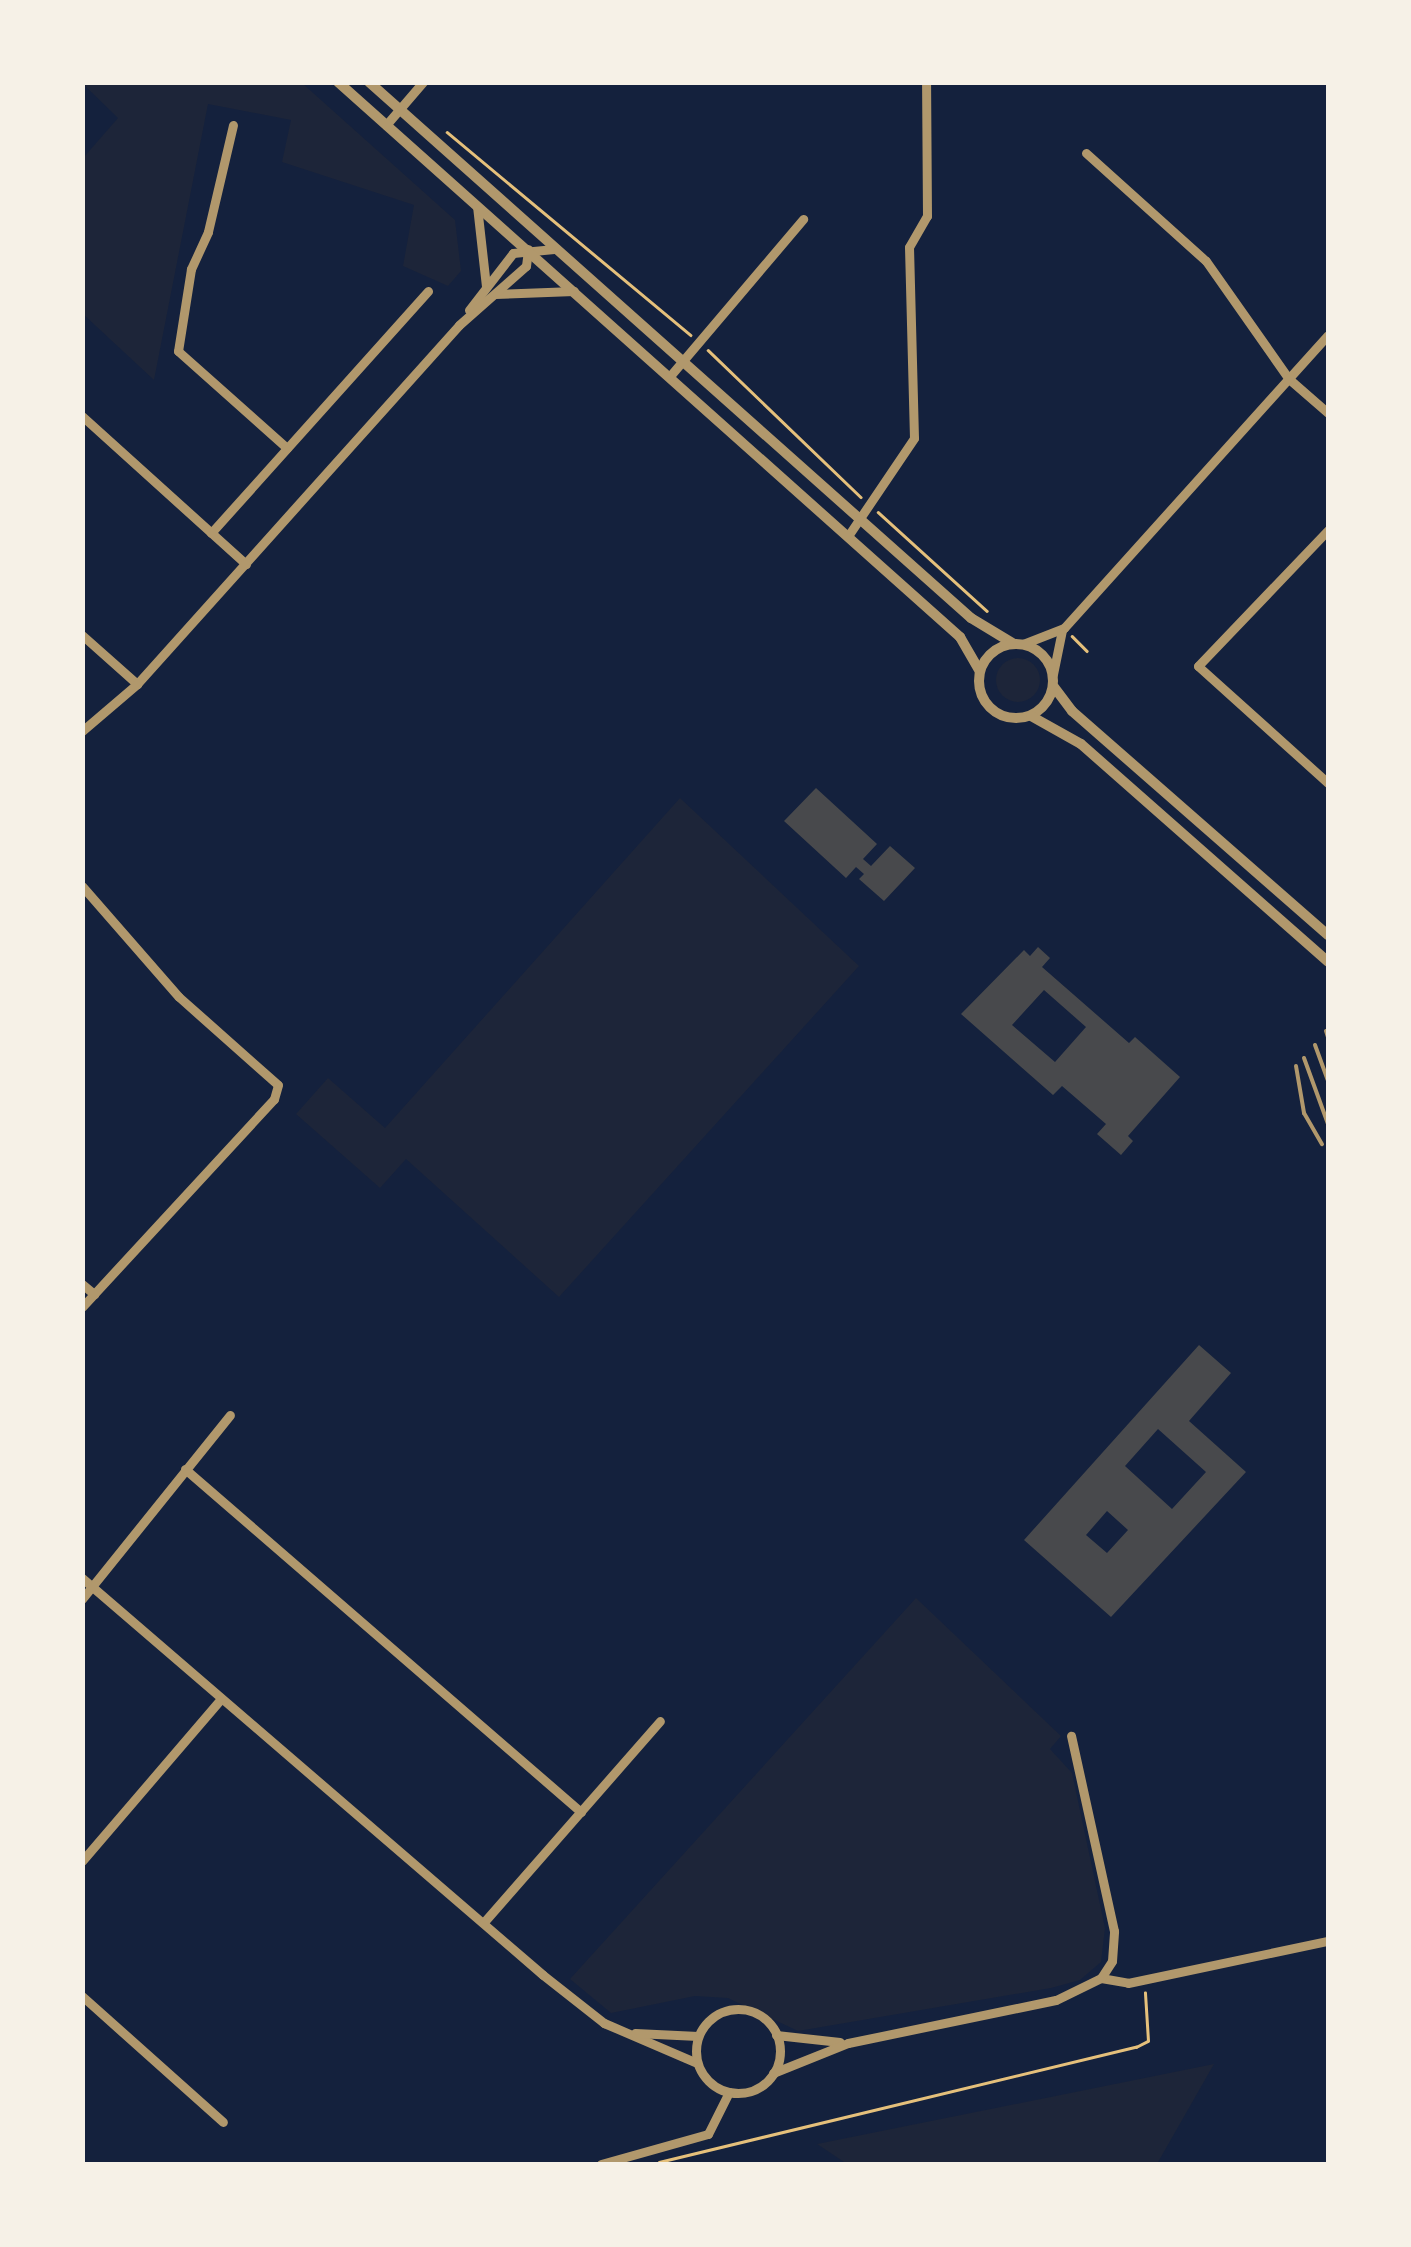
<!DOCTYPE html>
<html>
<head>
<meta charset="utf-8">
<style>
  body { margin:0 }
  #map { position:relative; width:1411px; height:2247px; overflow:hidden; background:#14213d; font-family:Montserrat,sans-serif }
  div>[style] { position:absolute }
  .green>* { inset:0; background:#1d2539 }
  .round { border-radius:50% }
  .building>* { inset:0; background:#48494c }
  .path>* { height:2.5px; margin:-1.25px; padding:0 1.25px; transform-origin:1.25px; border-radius:1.25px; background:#e5c07b }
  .service>* { height:4px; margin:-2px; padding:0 2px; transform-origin:2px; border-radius:2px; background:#b1986c }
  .minor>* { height:9px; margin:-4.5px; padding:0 4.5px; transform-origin:4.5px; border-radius:4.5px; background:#b1986c }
  .minor>.ring { margin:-4.5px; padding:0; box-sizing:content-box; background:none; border:9px solid #b1986c; border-radius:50% }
  .tertiary>* { height:10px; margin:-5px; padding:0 5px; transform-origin:5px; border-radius:5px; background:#b1986c }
  .tertiary>.ring { margin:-5px; padding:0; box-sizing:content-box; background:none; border:10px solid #b1986c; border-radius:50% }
  span { translate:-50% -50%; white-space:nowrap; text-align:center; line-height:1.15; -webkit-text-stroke:8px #f6f1e7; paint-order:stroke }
  .frame { position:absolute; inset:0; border:85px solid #f6f1e7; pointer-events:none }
</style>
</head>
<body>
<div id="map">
  <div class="green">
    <i style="clip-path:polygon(82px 83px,302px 83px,455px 220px,461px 271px,448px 286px,403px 266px,414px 205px,282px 162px,291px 120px,208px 104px,154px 380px,83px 314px,83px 158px,118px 118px)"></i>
    <i class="round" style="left:996px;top:658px;width:44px;height:44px"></i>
    <i style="clip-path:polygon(680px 798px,859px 966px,559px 1297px,406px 1159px,380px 1188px,296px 1114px,328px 1078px,385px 1128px)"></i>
    <i style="clip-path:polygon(916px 1598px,1061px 1736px,1050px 1749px,1072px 1773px,1105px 1928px,1101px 1962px,1080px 1980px,1051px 1988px,798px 2031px,728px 1998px,695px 1996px,611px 2013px,570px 1979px)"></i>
    <i style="clip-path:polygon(1214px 2064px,1157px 2164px,847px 2164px,817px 2144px)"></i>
  </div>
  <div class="building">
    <i style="clip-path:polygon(816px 788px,877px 844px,863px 859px,871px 866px,890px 846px,915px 868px,884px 901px,859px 879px,864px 874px,856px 867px,846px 878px,784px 821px)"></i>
    <i style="clip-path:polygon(evenodd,1038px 947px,1050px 958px,1042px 967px,1129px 1043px,1135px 1037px,1180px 1077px,1128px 1136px,1133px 1141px,1121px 1155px,1097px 1134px,1106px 1124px,1062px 1086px,1053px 1095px,961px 1014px,1024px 950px,1030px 956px,1038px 947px,1044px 990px,1086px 1027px,1055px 1062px,1012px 1025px,1044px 990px)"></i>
    <i style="clip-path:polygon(evenodd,1199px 1345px,1231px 1373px,1189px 1421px,1246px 1472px,1111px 1617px,1024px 1540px,1199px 1345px,1158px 1429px,1206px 1472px,1172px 1509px,1125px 1466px,1158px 1429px,1199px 1345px,1107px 1511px,1128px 1530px,1107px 1553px,1086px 1535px,1107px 1511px)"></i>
  </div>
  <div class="path">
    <i style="left:447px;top:132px;width:317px;rotate:39.8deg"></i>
    <i style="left:708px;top:350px;width:212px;rotate:43.9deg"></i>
    <i style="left:878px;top:512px;width:147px;rotate:42.2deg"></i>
    <i style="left:1072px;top:636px;width:21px;rotate:45deg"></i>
    <i style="left:659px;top:2162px;width:491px;rotate:-13.6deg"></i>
    <i style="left:1136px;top:2047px;width:13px;rotate:-27deg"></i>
    <i style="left:1148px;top:2041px;width:48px;rotate:-93.6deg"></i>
  </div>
  <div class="service">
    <i style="left:1326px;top:1031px;width:6px;rotate:72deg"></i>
    <i style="left:1315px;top:1045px;width:37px;rotate:70deg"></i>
    <i style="left:1304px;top:1058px;width:70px;rotate:70deg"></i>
    <i style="left:1296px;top:1066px;width:48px;rotate:80.3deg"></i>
    <i style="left:1304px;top:1113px;width:36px;rotate:60deg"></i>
  </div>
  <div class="minor">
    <i style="left:233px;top:125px;width:110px;rotate:103.2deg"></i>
    <i style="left:208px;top:232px;width:41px;rotate:114.7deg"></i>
    <i style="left:191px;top:269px;width:83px;rotate:99deg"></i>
    <i style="left:178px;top:351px;width:146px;rotate:41.7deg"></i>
    <i style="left:386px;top:125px;width:57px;rotate:-49.3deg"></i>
    <i style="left:1086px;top:153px;width:161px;rotate:42deg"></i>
    <i style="left:1206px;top:261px;width:144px;rotate:54.9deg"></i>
    <i style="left:1289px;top:379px;width:52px;rotate:41.1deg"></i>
    <i style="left:477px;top:206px;width:81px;rotate:83.6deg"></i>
    <i style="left:495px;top:294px;width:79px;rotate:-2.2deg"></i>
    <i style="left:469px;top:310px;width:72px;rotate:-52.3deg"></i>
    <i style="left:513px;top:253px;width:41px;rotate:-5.6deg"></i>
    <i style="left:670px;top:376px;width:206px;rotate:-49.7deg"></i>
    <i style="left:82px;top:416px;width:221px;rotate:42.1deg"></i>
    <i style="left:1328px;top:530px;width:188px;rotate:133.7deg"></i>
    <i style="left:1198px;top:666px;width:175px;rotate:42deg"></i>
    <i style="left:211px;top:533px;width:325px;rotate:-48.1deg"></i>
    <i style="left:848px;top:536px;width:118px;rotate:-56deg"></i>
    <i style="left:914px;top:438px;width:191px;rotate:-91.5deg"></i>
    <i style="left:909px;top:247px;width:36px;rotate:-60deg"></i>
    <i style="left:927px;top:216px;width:134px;rotate:-90.4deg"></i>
    <i style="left:82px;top:635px;width:74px;rotate:41.7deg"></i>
    <i style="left:1023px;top:644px;width:44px;rotate:-21.3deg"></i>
    <i style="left:1064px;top:628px;width:394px;rotate:-48deg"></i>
    <i style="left:1053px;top:674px;width:45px;rotate:-78.4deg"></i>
    <i style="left:82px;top:731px;width:72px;rotate:-40.5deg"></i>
    <i style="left:137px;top:684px;width:482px;rotate:-48.1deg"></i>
    <i style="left:459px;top:325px;width:89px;rotate:-41.4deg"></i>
    <i style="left:526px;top:266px;width:17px;rotate:-83deg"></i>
    <i style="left:82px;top:886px;width:147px;rotate:48.9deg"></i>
    <i style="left:179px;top:997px;width:132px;rotate:41.6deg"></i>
    <i style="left:278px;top:1085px;width:15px;rotate:106deg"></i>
    <i style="left:274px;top:1099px;width:283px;rotate:132.7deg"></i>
    <i style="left:82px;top:1284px;width:16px;rotate:40deg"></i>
    <i style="left:185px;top:1469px;width:524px;rotate:40.9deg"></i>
    <i style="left:82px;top:1578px;width:608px;rotate:40.73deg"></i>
    <i style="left:543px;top:1975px;width:78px;rotate:38.2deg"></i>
    <i style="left:604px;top:2023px;width:101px;rotate:23.3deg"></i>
    <i style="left:82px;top:1599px;width:236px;rotate:-51.2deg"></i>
    <i style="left:82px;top:1861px;width:213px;rotate:-49.4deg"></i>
    <i style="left:484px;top:1922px;width:267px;rotate:-48.8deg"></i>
    <i style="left:1101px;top:1978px;width:27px;rotate:10deg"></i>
    <i style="left:1128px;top:1983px;width:204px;rotate:-11.9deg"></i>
    <i style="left:82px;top:1996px;width:189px;rotate:41.8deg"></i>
    <i class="ring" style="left:696px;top:2009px;width:75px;height:75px"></i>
    <i style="left:635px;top:2033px;width:63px;rotate:2.7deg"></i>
    <i style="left:776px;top:2035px;width:64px;rotate:6.2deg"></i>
    <i style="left:773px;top:2073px;width:81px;rotate:-21.8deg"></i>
    <i style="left:848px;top:2043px;width:212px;rotate:-11.7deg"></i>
    <i style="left:1056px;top:2000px;width:50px;rotate:-26.1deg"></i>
    <i style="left:1101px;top:1978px;width:20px;rotate:-57deg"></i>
    <i style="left:1112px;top:1961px;width:30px;rotate:-86deg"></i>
    <i style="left:1114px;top:1931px;width:200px;rotate:-102.4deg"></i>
    <i style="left:601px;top:2164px;width:111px;rotate:-15.7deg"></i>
    <i style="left:708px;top:2134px;width:47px;rotate:-63.4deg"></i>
  </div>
  <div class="tertiary">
    <i style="left:338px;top:82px;width:834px;rotate:41.74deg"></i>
    <i style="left:960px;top:637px;width:39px;rotate:60deg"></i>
    <i style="left:369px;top:82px;width:806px;rotate:41.68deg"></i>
    <i style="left:971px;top:618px;width:50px;rotate:31.2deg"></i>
    <i class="ring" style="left:979px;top:644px;width:64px;height:64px"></i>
    <i style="left:1054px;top:687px;width:30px;rotate:53deg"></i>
    <i style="left:1072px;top:711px;width:340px;rotate:41.2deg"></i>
    <i style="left:1031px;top:716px;width:57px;rotate:29.2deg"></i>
    <i style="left:1081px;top:744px;width:329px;rotate:41.4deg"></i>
  </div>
  <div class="frame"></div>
</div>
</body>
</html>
